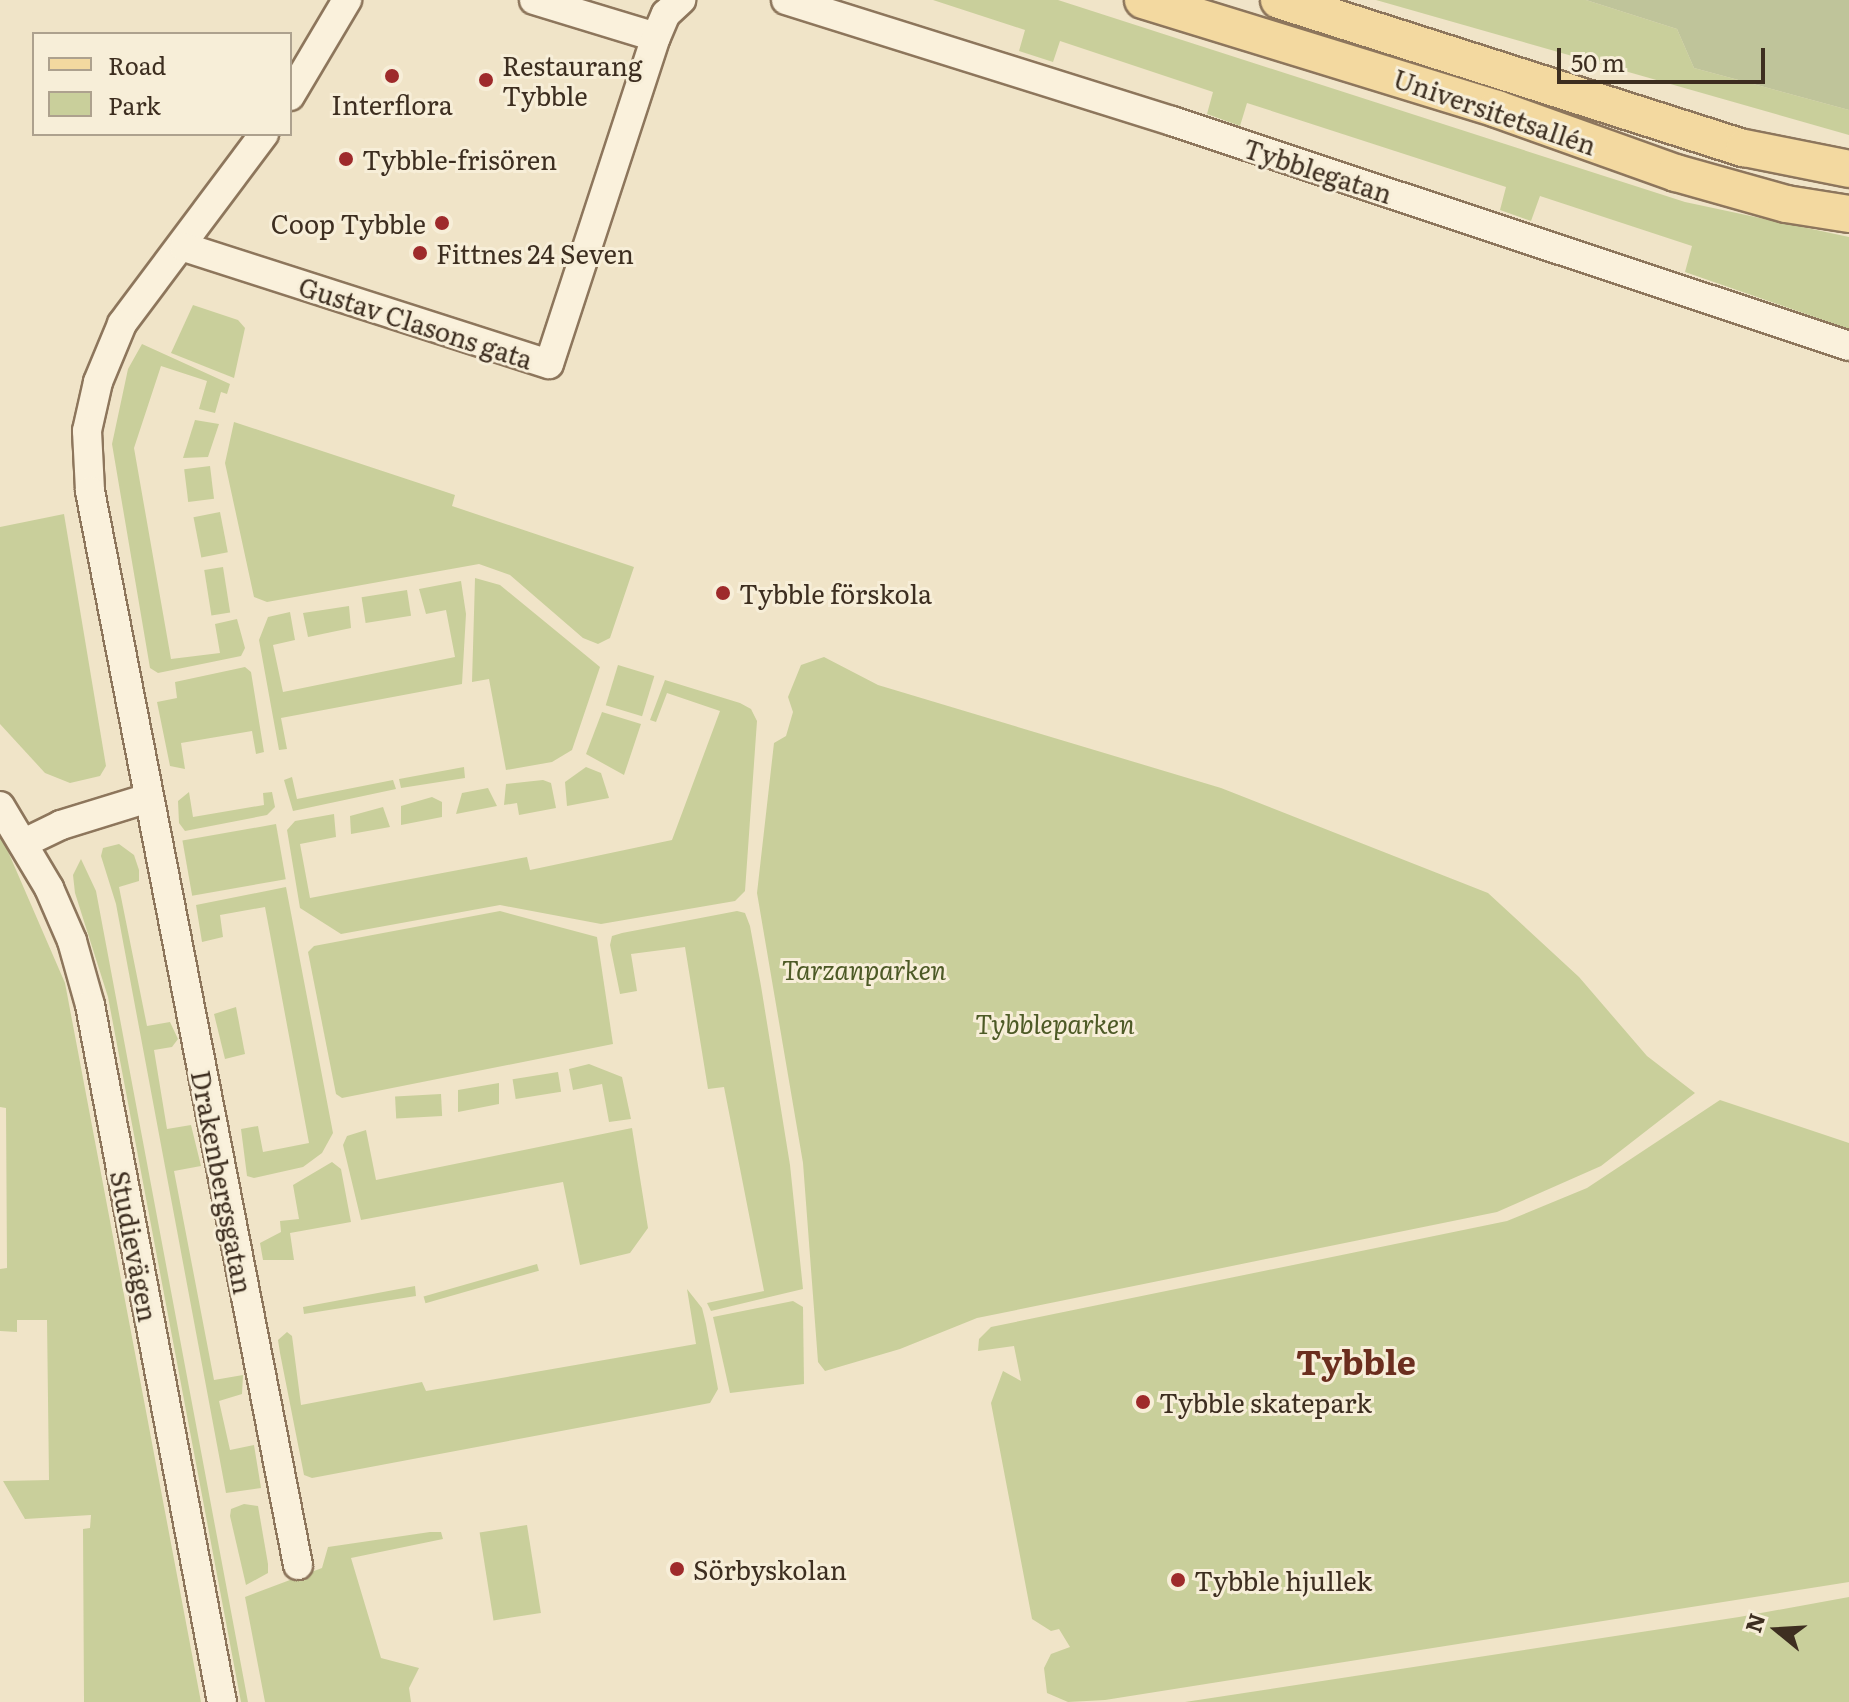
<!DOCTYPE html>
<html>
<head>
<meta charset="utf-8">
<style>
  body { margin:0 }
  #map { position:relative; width:1849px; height:1702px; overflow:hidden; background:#f0e4c8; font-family:Literata,serif }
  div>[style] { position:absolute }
  .green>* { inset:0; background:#c9cf9b; transform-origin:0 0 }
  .cemetery>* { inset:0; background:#bfc49a }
  .roads { filter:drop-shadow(2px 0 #8d765c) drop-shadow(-2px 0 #8d765c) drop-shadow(0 2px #8d765c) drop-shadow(0 -2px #8d765c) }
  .minor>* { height:28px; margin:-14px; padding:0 14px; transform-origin:14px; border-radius:14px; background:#faf1dc }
  .major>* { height:36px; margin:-18px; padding:0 18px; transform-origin:18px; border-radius:18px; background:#f3d9a0 }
  .dots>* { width:22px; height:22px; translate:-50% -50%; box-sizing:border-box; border:4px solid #f7eed8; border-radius:50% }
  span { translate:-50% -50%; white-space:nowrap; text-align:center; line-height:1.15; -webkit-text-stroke:6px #f7eed8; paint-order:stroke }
  .poi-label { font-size:26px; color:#3d2e20 }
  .left { translate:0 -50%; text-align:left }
  .right { translate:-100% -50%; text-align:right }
  .street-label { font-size:26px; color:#3d2e20 }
  .park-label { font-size:26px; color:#4d5a26; font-style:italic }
  .district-label { font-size:34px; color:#6b2e1e; font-weight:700 }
  .legend { position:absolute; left:32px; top:32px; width:260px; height:104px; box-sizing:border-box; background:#f7eed8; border:2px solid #ada18e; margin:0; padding:10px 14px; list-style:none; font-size:24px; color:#3d2e20 }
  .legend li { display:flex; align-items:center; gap:16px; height:40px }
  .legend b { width:40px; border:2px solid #ada18e }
  .north { position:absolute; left:1737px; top:1590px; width:80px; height:80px; -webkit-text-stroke:6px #f7eed8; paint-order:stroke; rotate:288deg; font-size:22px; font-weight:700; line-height:32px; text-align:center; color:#3d2e20 }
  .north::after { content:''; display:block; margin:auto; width:28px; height:36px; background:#3d2e20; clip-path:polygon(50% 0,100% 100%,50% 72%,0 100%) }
  .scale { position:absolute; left:1557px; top:48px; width:208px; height:36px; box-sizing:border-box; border:4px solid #3d2e20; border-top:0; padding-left:10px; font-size:24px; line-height:28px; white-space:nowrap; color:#3d2e20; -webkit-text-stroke:6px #f7eed8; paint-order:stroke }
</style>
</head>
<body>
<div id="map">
  <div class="green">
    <i style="clip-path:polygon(933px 0,1058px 0,1685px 202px,1849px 237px,1849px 329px,1685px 272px,1692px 246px,1540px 196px,1531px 221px,1500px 210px,1506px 187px,1247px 103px,1240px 126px,1207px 114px,1213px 92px,1060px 41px,1053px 62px,1019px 51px,1025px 30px)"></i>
    <i style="clip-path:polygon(1376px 0,1586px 0,1677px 29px,1694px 68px,1849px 110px,1849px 135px)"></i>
    <i style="clip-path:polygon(193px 305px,238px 320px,245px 328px,234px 378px,171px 353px)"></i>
    <i style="clip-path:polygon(142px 344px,230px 384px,227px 394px,221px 392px,215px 413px,199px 409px,207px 381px,161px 366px,134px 448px,171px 659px,220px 653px,215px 624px,237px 619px,245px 648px,241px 656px,158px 673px,150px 668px,112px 444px,128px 369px)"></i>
    <i style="clip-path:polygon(195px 420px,219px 424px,208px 457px,183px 458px)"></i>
    <i style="clip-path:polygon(234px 422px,455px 495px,452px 506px,634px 567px,610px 638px,598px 644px,583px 638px,510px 575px,479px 564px,267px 602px,254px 597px,225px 463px)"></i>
    <i style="left:210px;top:466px;width:33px;height:26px;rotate:83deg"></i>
    <i style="left:220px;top:512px;width:41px;height:27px;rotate:79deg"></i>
    <i style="clip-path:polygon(64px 514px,106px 766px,100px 776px,70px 783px,45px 773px,0 724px,0 527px)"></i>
    <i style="left:223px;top:567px;width:46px;height:19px;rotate:81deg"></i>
    <i style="clip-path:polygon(475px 578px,500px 585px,600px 667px,572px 750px,552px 762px,506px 770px,489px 679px,472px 682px)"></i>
    <i style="clip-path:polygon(461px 581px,466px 614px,462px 684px,281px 718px,287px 749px,279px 750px,259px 640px,268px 617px,290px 612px,295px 640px,273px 645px,283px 692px,455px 657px,446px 610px,426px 614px,419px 589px)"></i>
    <i style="left:407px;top:590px;width:26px;height:46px;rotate:81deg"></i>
    <i style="clip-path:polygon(349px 606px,351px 628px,308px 637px,303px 613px)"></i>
    <i style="clip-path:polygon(824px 657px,878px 685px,1221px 788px,1488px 893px,1579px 977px,1647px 1056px,1695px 1093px,1601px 1166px,1497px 1212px,977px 1318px,900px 1349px,825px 1371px,818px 1362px,803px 1163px,757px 893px,774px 743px,786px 736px,793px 712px,788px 697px,801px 665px)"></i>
    <i style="left:618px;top:665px;width:38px;height:42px;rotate:17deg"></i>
    <i style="clip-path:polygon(245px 667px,251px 672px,264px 752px,256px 754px,252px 731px,181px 743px,185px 769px,170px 766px,157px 702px,177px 698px,175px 682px)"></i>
    <i style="clip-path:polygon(665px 680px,740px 703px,751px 709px,757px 721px,745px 891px,735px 901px,601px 924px,500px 905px,341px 934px,300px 908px,287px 830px,295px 821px,334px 814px,336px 837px,300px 844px,310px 898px,527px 857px,530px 870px,672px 840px,720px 711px,667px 693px,656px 722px,650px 720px)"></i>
    <i style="clip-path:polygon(602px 712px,641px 724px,624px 775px,586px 754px)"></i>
    <i style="clip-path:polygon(464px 767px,465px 778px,401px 788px,399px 779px)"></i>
    <i style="clip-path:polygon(586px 767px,601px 773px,609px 798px,567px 806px,565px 782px)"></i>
    <i style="clip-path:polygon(292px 777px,297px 799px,393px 780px,396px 789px,293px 811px,284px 780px)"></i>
    <i style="clip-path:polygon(543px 780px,551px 783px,556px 808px,519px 815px,517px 803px,504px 805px,506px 784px)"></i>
    <i style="clip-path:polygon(488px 788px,497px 806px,456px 814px,462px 793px)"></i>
    <i style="clip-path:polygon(189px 792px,193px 817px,264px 805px,263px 793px,272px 792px,275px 807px,267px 815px,185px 831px,179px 823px,178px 801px)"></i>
    <i style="clip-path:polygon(432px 797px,442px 802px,442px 817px,401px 825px,401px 806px)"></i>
    <i style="clip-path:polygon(383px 807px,390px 827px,351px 834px,350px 816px)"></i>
    <i style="left:276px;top:824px;width:56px;height:95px;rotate:80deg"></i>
    <i style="clip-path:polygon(0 833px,65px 983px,201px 1702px,84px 1702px,83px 1529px,90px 1528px,91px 1515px,25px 1519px,3px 1481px,49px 1480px,47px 1320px,17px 1320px,17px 1332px,0 1331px,0 1269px,7px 1268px,6px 1108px,0 1107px)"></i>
    <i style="clip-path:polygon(119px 844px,134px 855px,139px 870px,139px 881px,119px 887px,147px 1026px,170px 1022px,178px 1039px,172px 1047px,154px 1050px,167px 1129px,191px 1125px,201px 1166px,174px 1171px,214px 1380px,243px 1375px,242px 1394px,219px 1401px,230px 1450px,254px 1445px,261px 1488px,226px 1493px,116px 904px,101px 856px,103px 848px)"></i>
    <i style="clip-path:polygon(81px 859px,96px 891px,248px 1702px,241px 1702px,108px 997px,75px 893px,73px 875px)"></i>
    <i style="clip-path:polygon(286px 887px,333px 1133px,322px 1153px,303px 1167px,254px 1178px,247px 1176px,241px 1129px,258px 1126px,263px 1152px,309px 1143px,265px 907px,220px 915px,223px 937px,202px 942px,196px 905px)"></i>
    <i style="clip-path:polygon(500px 911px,597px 937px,613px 1044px,342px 1098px,336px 1094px,308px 952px,314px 946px)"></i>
    <i style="clip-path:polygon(737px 911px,745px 913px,750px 926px,761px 986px,790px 1165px,803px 1289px,711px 1311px,707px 1303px,764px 1291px,724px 1087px,708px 1089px,685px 947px,631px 954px,637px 991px,620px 994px,610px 945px,612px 936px,622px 933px)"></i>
    <i style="clip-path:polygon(236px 1007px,245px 1054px,225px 1059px,214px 1014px)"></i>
    <i style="clip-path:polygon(589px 1064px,622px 1077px,631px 1119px,609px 1122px,602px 1084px,573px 1090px,569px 1069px)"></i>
    <i style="left:558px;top:1072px;width:20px;height:46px;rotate:81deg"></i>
    <i style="clip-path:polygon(499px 1083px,499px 1104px,458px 1112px,458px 1090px)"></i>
    <i style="left:441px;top:1094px;width:22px;height:46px;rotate:87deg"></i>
    <i style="clip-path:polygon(1720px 1100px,1849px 1143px,1849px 1582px,1105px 1700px,1068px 1702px,1047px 1693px,1044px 1668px,1051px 1654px,1070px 1647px,1059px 1629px,1051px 1631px,1032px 1619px,991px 1403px,1003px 1371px,1021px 1381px,1014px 1346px,978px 1351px,979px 1339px,991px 1327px,1507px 1221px,1587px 1188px)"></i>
    <i style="clip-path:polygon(632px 1128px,648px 1228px,630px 1253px,580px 1265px,563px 1182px,361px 1220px,343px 1145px,347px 1136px,366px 1130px,376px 1180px)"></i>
    <i style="clip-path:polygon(332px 1162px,341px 1169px,351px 1222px,290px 1233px,294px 1260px,263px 1260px,260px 1243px,281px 1232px,280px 1221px,299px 1219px,293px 1185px)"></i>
    <i style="left:537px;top:1264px;width:7px;height:118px;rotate:74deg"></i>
    <i style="clip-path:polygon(415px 1286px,416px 1296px,304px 1314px,303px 1307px)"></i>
    <i style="clip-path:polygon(687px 1289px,702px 1308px,706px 1324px,718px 1389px,710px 1403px,312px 1478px,304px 1475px,280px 1353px,278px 1340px,287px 1332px,292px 1336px,301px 1405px,422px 1382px,426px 1391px,696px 1344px)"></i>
    <i style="clip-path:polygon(793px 1301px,803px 1307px,804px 1384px,730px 1393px,713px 1317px)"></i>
    <i style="clip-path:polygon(244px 1504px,258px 1506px,268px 1564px,268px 1573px,246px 1585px,230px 1516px,231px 1509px)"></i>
    <i style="left:527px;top:1525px;width:89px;height:48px;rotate:81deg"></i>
    <i style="clip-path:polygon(430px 1532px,441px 1532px,443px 1539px,351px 1558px,381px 1658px,419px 1668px,409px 1688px,411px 1702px,265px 1702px,245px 1597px,322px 1568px,328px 1547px)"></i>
    <i style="clip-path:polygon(1849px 1597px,1849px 1702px,1185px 1702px,1739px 1617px)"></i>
  </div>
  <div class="cemetery">
    <i style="clip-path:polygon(1586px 0,1849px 0,1849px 110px,1694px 68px,1677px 29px)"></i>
  </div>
  <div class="roads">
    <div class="minor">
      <i style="left:534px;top:0;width:127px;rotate:16.9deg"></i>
      <i style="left:786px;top:0;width:405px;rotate:17.4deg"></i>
      <i style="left:1172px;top:121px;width:713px;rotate:18.38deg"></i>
      <i style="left:290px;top:96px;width:112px;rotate:-59.3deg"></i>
      <i style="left:264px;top:134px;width:237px;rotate:126.8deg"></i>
      <i style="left:122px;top:324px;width:63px;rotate:112.5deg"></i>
      <i style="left:98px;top:382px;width:50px;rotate:102.7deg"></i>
      <i style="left:87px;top:431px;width:60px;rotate:87.1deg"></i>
      <i style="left:90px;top:491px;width:1094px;rotate:79.04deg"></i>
      <i style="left:184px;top:247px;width:383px;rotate:17.8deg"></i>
      <i style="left:549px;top:364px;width:344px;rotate:-71.9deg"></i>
      <i style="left:656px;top:37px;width:25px;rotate:-67deg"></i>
      <i style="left:666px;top:14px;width:21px;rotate:-43deg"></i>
      <i style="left:0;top:806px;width:96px;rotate:59.1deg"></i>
      <i style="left:49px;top:888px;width:58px;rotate:66.5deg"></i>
      <i style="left:72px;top:941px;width:66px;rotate:74.3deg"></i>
      <i style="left:90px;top:1005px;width:709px;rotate:79.28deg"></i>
      <i style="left:24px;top:843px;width:41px;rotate:-25.9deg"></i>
      <i style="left:61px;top:825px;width:92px;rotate:-17.1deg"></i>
    </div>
    <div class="major">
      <i style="left:1143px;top:0;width:370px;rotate:17.1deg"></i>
      <i style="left:1497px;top:109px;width:190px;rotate:19.7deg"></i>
      <i style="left:1676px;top:173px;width:114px;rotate:15.7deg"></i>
      <i style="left:1786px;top:204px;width:64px;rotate:9deg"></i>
      <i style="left:1279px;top:0;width:488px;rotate:17.7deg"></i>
      <i style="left:1744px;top:148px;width:107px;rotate:11.3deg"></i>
    </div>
  </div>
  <div class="dots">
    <i style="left:392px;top:76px;background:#9e2a2b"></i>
    <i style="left:486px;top:80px;background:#9e2a2b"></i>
    <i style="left:346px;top:159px;background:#9e2a2b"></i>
    <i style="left:442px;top:223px;background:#9e2a2b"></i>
    <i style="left:420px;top:253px;background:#9e2a2b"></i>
    <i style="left:723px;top:593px;background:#9e2a2b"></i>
    <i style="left:1143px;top:1402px;background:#9e2a2b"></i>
    <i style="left:677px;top:1569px;background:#9e2a2b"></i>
    <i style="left:1178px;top:1580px;background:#9e2a2b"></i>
  </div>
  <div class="poi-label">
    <span class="left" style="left:502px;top:80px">Restaurang<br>Tybble</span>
    <span style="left:392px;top:104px">Interflora</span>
    <span class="left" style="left:362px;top:159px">Tybble-frisören</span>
    <span class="right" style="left:426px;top:223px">Coop Tybble</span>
    <span class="left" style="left:436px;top:253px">Fittnes 24 Seven</span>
    <span class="left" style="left:739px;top:593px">Tybble förskola</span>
    <span class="left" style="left:1159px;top:1402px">Tybble skatepark</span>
    <span class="left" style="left:693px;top:1569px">Sörbyskolan</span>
    <span class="left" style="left:1194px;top:1580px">Tybble hjullek</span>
  </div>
  <div class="street-label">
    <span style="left:1495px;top:111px;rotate:19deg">Universitetsallén</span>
    <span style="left:1318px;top:170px;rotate:18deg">Tybblegatan</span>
    <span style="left:416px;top:322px;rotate:18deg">Gustav Clasons gata</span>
    <span style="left:223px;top:1182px;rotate:79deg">Drakenbergsgatan</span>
    <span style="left:135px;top:1246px;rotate:79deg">Studievägen</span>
  </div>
  <div class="park-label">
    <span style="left:864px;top:969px">Tarzanparken</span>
    <span style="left:1055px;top:1023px">Tybbleparken</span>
  </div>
  <div class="district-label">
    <span style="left:1356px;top:1361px">Tybble</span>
  </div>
  <ul class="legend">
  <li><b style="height:10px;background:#f3d9a0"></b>Road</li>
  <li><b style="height:22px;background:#c9cf9b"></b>Park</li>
  </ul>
  <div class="north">N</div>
  <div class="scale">50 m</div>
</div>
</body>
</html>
